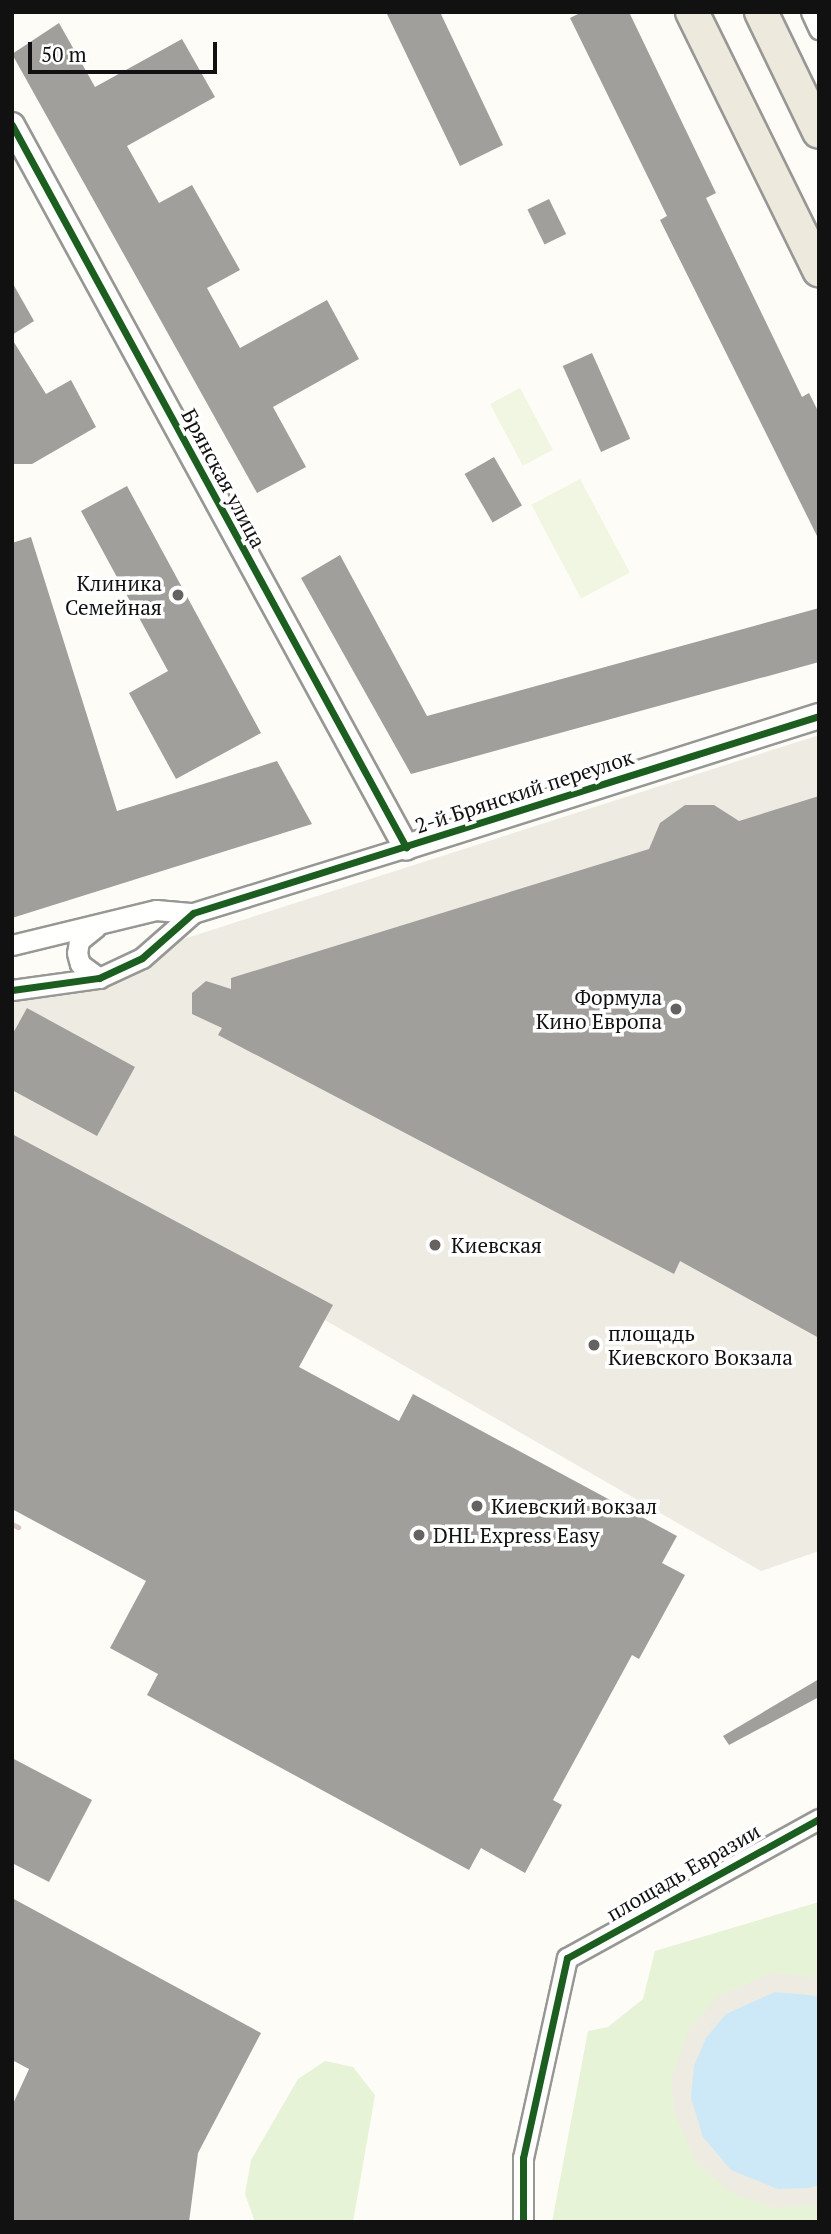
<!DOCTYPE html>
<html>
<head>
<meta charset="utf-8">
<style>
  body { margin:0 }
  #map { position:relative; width:831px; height:2234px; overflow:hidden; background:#fdfcf7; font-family:"PT Serif",serif }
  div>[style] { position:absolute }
  .green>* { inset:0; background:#e7f3d7 }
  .pitch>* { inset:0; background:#f0f6e1; transform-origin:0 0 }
  .plaza>* { inset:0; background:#edebe2 }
  .water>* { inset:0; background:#cde8f7 }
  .building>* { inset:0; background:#a19f9c; transform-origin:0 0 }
  .roads { filter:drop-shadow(2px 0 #979795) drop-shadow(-2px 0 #979795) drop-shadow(0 2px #979795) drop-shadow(0 -2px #979795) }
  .minor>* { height:19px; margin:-9.5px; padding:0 9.5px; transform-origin:9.5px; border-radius:9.5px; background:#fffffe }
  .tertiary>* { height:24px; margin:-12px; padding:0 12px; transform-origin:12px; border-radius:12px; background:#fffffe }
  .primary>* { height:32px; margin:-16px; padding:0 16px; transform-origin:16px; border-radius:16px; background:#ede9dc }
  .rail>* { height:5px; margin:-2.5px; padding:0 2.5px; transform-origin:2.5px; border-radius:2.5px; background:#d9c6c7 }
  .cycleway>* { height:7px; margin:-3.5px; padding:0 3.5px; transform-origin:3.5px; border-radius:3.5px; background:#1b5e20 }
  .dots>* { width:19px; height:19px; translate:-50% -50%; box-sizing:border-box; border:4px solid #fff; border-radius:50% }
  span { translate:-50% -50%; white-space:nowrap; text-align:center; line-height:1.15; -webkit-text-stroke:7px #fff; paint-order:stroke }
  .street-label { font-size:21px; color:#111 }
  .poi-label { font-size:21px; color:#111 }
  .right { translate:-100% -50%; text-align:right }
  .left { translate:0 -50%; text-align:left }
  .frame { position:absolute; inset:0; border:14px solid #111; pointer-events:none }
  .scale { position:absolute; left:28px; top:42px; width:189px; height:32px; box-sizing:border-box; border:4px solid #111; border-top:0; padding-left:9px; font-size:21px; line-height:24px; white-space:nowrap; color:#111; -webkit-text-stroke:5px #fff; paint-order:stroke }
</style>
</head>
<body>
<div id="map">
  <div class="green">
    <i style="clip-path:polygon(819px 1902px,819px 2222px,552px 2222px,588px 2031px,608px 2027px,643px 1999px,655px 1951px)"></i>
    <i style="clip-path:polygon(325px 2061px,353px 2067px,375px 2095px,353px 2222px,255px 2222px,245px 2194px,251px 2160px,298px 2079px)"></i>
  </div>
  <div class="pitch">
    <i style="left:520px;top:388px;width:70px;height:34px;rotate:62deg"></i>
    <i style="left:580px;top:479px;width:106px;height:55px;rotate:62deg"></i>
  </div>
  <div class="plaza">
    <i style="clip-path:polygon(819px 735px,819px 1551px,761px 1571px,12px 1140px,12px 994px)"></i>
    <i style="clip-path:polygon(771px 1973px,819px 1978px,819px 1996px,804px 1992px,808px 2188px,819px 2185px,817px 2205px,775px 2208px,731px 2193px,696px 2163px,673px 2109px,672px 2076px,689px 2028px,717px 1997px)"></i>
  </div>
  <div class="water">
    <i style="clip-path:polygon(775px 1992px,819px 1996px,819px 2185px,808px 2188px,778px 2189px,731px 2170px,703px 2137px,691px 2098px,694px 2066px,706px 2038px,726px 2014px)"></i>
  </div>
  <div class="building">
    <i style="clip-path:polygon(386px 12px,440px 12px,503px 145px,460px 166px)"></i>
    <i style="clip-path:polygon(582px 12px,629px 12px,716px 193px,706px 198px,802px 397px,809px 393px,819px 413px,819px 540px,660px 220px,667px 216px,570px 18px)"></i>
    <i style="clip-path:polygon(59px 23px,95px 87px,182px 39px,215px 97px,127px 146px,159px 203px,192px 185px,240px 270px,207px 288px,240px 348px,327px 300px,359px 359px,273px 407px,306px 467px,257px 493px,12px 54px)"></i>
    <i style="left:549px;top:199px;width:39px;height:24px;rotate:64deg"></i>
    <i style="clip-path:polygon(12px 282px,34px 321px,12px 335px)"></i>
    <i style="clip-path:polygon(12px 339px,46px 394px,71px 380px,96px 427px,32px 464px,12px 464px)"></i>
    <i style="left:592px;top:353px;width:94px;height:32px;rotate:66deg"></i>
    <i style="left:494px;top:457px;width:56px;height:34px;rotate:60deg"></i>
    <i style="clip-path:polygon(127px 486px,261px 733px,176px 779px,129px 693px,168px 671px,81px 511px)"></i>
    <i style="clip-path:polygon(31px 537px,117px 811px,277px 761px,312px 824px,12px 918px,12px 543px)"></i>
    <i style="clip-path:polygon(340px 555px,427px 716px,819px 608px,819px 662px,411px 774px,301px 578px)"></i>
    <i style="clip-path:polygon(819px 796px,819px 1338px,680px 1261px,674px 1274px,218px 1035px,222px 1028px,192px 1014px,192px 993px,206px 981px,231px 989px,231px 978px,649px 849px,660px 823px,685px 805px,714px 805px,739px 821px)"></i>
    <i style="clip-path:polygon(27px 1008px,135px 1067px,97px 1136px,12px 1090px,12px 1035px)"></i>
    <i style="clip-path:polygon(12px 1134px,333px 1305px,299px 1367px,399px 1421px,413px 1394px,677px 1536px,662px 1563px,685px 1575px,639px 1659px,632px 1655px,553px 1800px,562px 1805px,525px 1873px,481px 1848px,469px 1870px,147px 1695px,158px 1674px,110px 1648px,146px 1581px,12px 1509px)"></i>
    <i style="clip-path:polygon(819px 1679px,819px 1697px,729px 1745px,723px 1736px)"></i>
    <i style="clip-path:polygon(12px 1758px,92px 1800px,49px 1882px,12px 1863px)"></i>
    <i style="clip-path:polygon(12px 1898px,261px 2033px,198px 2153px,189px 2222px,12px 2222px,12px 2106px,29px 2069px,12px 2060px)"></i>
  </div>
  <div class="roads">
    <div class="minor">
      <i style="left:811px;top:12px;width:19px;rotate:65deg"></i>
      <i style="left:96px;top:927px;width:22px;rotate:141deg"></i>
      <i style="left:79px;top:941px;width:12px;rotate:99deg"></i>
      <i style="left:77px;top:953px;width:11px;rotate:75deg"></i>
      <i style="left:80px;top:964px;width:24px;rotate:36deg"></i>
      <i style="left:12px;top:945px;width:148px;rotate:-13.7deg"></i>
      <i style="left:156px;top:910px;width:37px;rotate:5deg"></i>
      <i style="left:12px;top:990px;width:88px;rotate:-7.9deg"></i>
      <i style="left:99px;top:978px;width:47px;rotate:-24.9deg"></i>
      <i style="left:142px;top:958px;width:68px;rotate:-41.4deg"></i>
      <i style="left:193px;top:913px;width:223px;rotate:-17.2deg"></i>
      <i style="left:523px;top:2222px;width:64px;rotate:-90deg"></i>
      <i style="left:523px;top:2158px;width:205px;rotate:-77.6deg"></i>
      <i style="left:567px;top:1958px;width:288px;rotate:-28.9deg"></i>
    </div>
    <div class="tertiary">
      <i style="left:12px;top:125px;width:823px;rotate:61.38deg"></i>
      <i style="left:406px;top:847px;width:433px;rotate:-17.6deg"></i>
    </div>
    <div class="primary">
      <i style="left:692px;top:12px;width:288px;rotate:63.8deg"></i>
      <i style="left:761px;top:12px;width:133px;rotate:64.2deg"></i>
    </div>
  </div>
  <div class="rail">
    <i style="left:12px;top:1524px;width:7px;rotate:27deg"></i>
  </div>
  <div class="cycleway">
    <i style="left:12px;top:125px;width:823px;rotate:61.38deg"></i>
    <i style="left:12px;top:990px;width:88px;rotate:-7.9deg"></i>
    <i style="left:99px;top:978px;width:47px;rotate:-24.9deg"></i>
    <i style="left:142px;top:958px;width:68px;rotate:-41.4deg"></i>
    <i style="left:193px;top:913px;width:656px;rotate:-17.47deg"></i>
    <i style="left:523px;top:2222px;width:64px;rotate:-90deg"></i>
    <i style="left:523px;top:2158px;width:205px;rotate:-77.6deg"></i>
    <i style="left:567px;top:1958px;width:288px;rotate:-28.9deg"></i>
  </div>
  <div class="dots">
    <i style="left:178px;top:595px;background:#646362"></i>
    <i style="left:676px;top:1009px;background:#646362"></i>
    <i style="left:435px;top:1245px;background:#646362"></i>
    <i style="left:594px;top:1345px;background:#646362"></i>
    <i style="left:477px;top:1506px;background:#646362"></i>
    <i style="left:419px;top:1535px;background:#646362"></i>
  </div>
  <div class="street-label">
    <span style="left:224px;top:478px;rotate:62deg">Брянская улица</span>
    <span style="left:524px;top:791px;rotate:-18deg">2-й Брянский переулок</span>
    <span style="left:683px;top:1872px;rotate:-30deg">площадь Евразии</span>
  </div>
  <div class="poi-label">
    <span class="right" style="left:162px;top:595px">Клиника<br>Семейная</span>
    <span class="right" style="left:662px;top:1009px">Формула<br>Кино Европа</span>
    <span class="left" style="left:451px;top:1245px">Киевская</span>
    <span class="left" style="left:608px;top:1345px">площадь<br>Киевского Вокзала</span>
    <span class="left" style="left:491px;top:1506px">Киевский вокзал</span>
    <span class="left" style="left:433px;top:1535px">DHL Express Easy</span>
  </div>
  <div class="frame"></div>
  <div class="scale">50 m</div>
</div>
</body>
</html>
